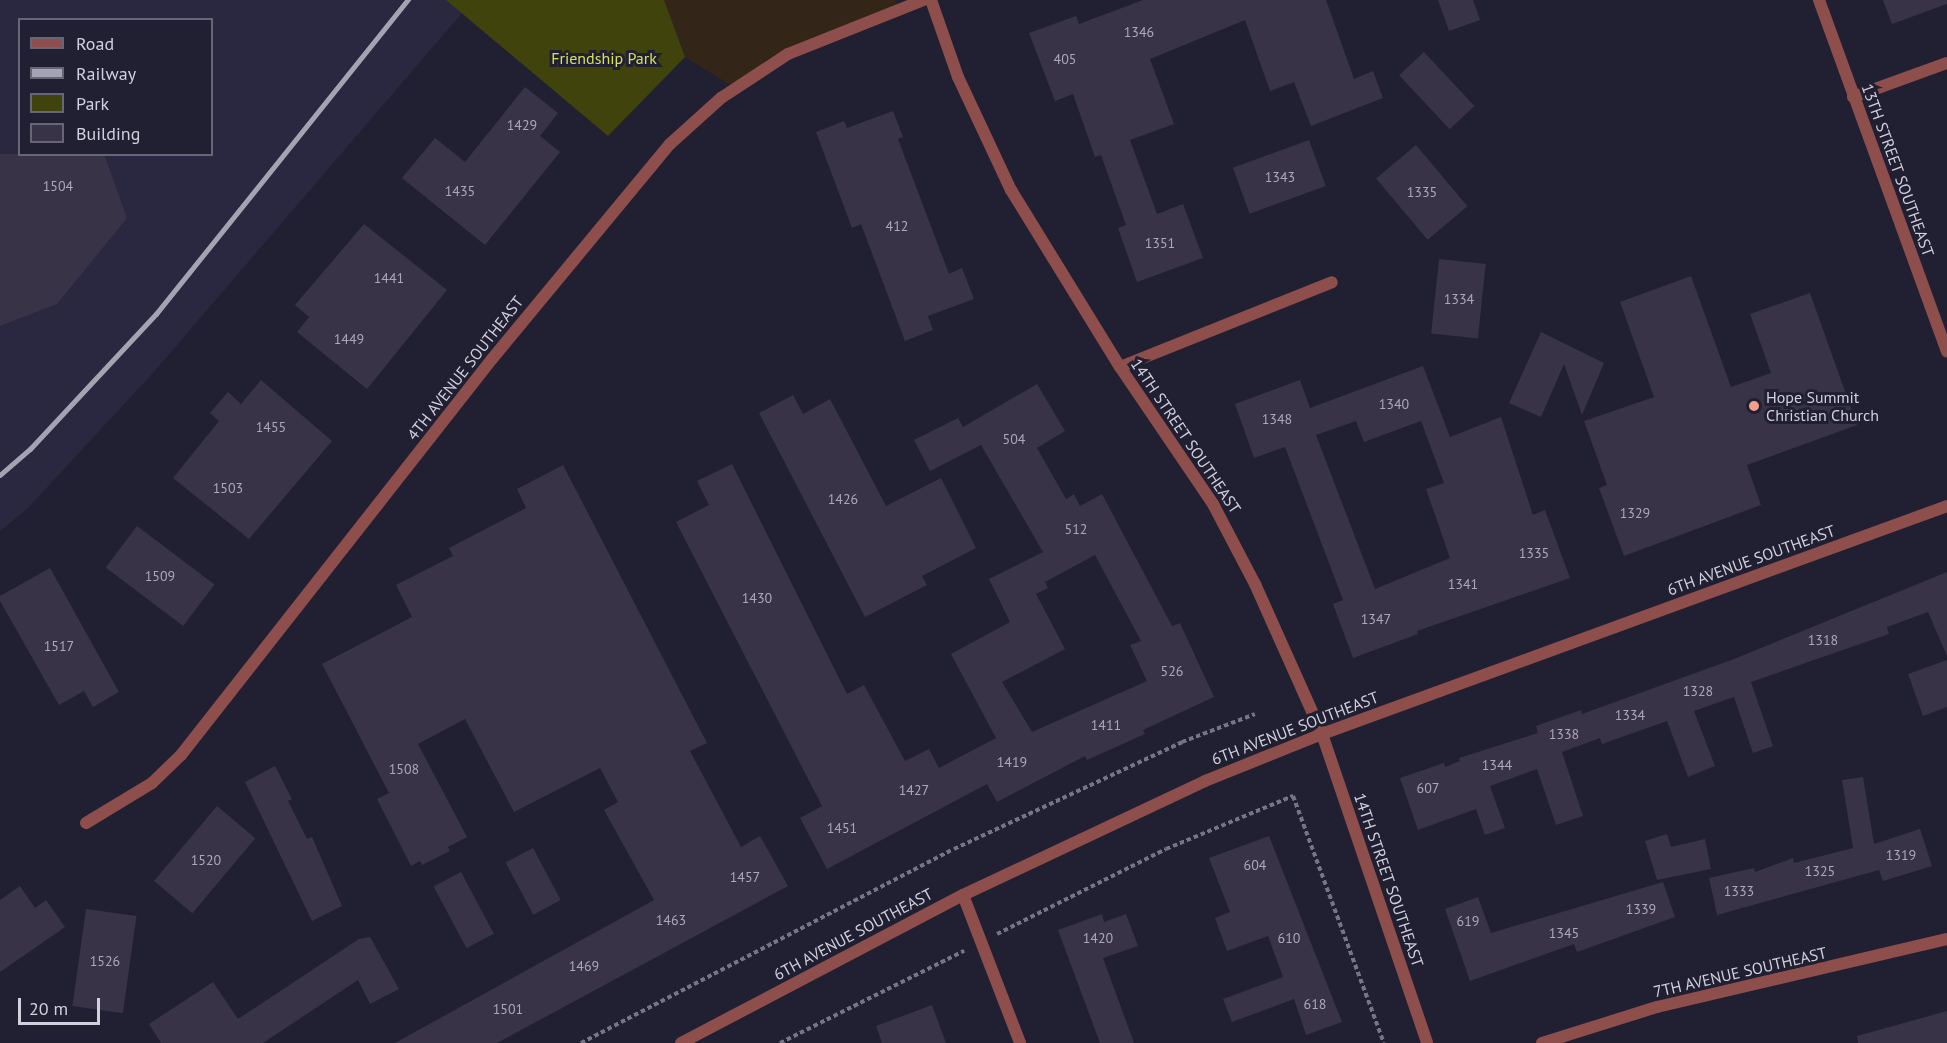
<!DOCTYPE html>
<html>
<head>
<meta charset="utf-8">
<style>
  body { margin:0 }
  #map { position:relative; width:1947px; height:1043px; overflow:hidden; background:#211f32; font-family:"PT Sans",sans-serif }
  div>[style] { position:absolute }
  .commercial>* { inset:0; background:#332619 }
  .built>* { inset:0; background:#2a2740 }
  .green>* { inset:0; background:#40440c }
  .building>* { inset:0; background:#393347; transform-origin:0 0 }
  .path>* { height:4px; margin-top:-2px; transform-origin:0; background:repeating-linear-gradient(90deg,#767585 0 4.5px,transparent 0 7.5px) }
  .street>* { height:12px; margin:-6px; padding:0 6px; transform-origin:6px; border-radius:6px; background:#8d4e4c }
  .rail>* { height:4.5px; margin:-2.25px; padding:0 2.25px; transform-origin:2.25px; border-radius:2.25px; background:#a5a3b2 }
  .dots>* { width:16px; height:16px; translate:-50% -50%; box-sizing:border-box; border:3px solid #211f32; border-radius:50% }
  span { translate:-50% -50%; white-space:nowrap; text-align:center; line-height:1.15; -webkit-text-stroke:6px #211f32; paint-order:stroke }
  .number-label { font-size:14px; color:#aba9b8 }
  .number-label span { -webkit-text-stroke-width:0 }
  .park-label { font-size:16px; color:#d4e15b }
  .street-label { font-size:16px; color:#d1d0dd }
  .poi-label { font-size:16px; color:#d1d0dd }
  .left { translate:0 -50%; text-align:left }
  .legend { position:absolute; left:18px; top:18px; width:195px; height:138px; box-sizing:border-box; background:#211f32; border:2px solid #676676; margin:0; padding:8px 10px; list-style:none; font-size:18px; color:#d1d0dd }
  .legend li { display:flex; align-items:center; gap:12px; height:30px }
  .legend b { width:30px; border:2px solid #676676 }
  .scale { position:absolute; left:18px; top:998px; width:82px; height:27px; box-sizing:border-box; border:3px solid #d1d0dd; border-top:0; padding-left:8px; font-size:18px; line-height:21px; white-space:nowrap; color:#d1d0dd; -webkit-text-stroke:4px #211f32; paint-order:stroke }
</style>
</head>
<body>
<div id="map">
  <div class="commercial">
    <i style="clip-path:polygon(664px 0,896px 0,899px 9px,856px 24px,735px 88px,685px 57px)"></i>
  </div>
  <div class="built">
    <i style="clip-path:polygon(evenodd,0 0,446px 0,462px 13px,153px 373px,27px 509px,0 531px,0 0,20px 20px,212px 20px,212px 154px,20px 154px,20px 20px)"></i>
  </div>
  <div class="green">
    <i style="clip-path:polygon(446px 0,664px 0,685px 57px,608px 136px)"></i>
  </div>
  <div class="building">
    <i style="clip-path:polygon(1143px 0,1326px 0,1354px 79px,1373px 71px,1383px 98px,1311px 126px,1294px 82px,1270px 91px,1245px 20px,1150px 59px,1174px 124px,1130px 140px,1157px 214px,1183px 204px,1203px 258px,1137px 282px,1118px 228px,1126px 225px,1101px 155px,1095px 157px,1073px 94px,1055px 101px,1029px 33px,1076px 16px,1079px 24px)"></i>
    <i style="clip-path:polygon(1438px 0,1473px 0,1480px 20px,1449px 31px)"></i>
    <i style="clip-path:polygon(1883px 0,1947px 0,1947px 4px,1892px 24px)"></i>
    <i style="left:1424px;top:52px;width:74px;height:34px;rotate:47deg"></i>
    <i style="clip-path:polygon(525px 87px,558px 113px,540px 136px,560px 152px,485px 245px,402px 178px,435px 138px,465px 162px)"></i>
    <i style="clip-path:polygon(893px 111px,903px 137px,898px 139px,949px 274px,962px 268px,974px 299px,928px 316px,933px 330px,905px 341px,861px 224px,852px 228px,816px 132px,844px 121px,847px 128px)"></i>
    <i style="left:1309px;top:140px;width:49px;height:81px;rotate:70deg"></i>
    <i style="left:1416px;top:145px;width:80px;height:52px;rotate:50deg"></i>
    <i style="clip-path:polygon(0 154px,104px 154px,127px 218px,57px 304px,0 326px)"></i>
    <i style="clip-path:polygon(364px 224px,447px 290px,367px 389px,297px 332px,309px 317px,295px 305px)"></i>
    <i style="left:1439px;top:259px;width:47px;height:75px;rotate:6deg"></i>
    <i style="clip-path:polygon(1691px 276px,1731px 387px,1771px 373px,1750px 314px,1810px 293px,1857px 425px,1747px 465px,1761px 505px,1624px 556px,1599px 488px,1607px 485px,1584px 421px,1654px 397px,1620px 302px)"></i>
    <i style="clip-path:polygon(1541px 332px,1604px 363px,1582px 415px,1564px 364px,1541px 417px,1509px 403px)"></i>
    <i style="clip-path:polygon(evenodd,1423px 366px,1450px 437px,1501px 417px,1533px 515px,1545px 510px,1570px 578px,1417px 631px,1418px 634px,1353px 658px,1333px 604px,1343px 600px,1285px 447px,1254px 458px,1235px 404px,1300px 380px,1310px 408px,1423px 366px,1356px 421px,1364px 442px,1421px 421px,1444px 483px,1426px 489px,1450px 558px,1375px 589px,1316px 435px,1356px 421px)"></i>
    <i style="clip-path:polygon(261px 380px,332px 441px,249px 539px,173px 478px,219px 421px,210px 413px,228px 392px,241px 404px)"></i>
    <i style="clip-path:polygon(evenodd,1037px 384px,1065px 431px,1037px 448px,1066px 499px,1074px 494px,1080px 506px,1102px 494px,1172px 626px,1180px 623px,1214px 697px,1143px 730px,1145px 734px,1087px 760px,1085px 756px,997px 802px,987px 784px,827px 869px,800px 818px,822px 806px,676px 522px,709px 505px,697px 481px,732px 464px,847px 694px,864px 685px,905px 761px,929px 749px,939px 768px,996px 738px,951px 654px,1010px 622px,989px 579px,1043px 552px,981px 445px,930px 471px,914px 440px,958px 418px,963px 427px,1037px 384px,1095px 555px,1141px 641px,1130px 645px,1147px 681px,1032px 732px,1002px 682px,1065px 649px,1036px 594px,1048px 588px,1045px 582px,1095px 555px)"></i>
    <i style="clip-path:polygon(793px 395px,803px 414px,830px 399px,886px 506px,941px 478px,976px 548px,922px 576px,927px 585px,865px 617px,759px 413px)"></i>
    <i style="clip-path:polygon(563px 465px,707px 743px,690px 751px,741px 847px,760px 836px,788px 886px,497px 1043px,395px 1043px,654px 900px,604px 810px,618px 802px,600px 768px,514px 812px,465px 719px,418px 744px,467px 837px,448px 847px,450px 851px,422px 865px,420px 861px,411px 866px,377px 799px,389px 793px,322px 664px,412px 617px,396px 585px,453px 556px,449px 548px,526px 508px,517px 489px)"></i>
    <i style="left:137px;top:526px;width:97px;height:52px;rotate:37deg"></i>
    <i style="clip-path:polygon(50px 568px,119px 692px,93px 707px,84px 691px,59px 705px,0 601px,0 596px)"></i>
    <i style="clip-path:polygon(1947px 572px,1947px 656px,1928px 612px,1887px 627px,1889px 634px,1751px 682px,1773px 746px,1753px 753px,1734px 697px,1694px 711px,1715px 766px,1688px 777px,1667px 721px,1602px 744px,1600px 738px,1562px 752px,1583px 816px,1556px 825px,1537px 769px,1490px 786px,1505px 828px,1485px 835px,1476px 809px,1418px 830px,1400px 778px,1444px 763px,1445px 767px,1460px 761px,1459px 758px,1538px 733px,1536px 726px,1581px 710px,1582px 714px,1734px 659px)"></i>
    <i style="clip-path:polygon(1947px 660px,1947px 707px,1923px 716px,1908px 674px)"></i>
    <i style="clip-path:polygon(275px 766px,292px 799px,288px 801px,307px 839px,312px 837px,342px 906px,312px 921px,245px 782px)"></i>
    <i style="clip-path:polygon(1863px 777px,1874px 844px,1920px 829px,1932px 866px,1883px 881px,1879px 870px,1717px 915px,1709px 878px,1754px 868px,1755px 872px,1793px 858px,1794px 863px,1853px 848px,1842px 780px)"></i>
    <i style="left:217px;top:806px;width:50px;height:98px;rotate:40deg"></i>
    <i style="clip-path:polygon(1667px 834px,1671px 847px,1705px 839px,1711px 869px,1657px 880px,1645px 841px)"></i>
    <i style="clip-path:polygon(1269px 836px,1342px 1022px,1306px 1035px,1294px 999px,1232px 1022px,1223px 999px,1283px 977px,1268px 936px,1227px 951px,1215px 918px,1230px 912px,1209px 858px)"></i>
    <i style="left:533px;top:848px;width:59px;height:31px;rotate:62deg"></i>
    <i style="left:461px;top:872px;width:70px;height:31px;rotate:62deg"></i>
    <i style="clip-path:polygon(1663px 882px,1675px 917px,1577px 952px,1574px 944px,1470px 981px,1445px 909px,1478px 897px,1491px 933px)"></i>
    <i style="clip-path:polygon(20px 886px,35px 908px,46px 900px,65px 927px,0 972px,0 900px)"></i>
    <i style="left:86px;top:909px;width:51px;height:98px;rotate:8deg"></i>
    <i style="clip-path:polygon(1102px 914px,1104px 922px,1126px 914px,1138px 946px,1103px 958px,1134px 1043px,1100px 1043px,1058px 930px)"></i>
    <i style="clip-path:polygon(370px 937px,399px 989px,370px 1004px,358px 980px,263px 1043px,161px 1043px,149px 1024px,213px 982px,238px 1019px,359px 939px)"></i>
    <i style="clip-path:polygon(932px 1005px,946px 1043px,882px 1043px,876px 1026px)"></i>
    <i style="clip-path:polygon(1947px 1011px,1947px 1043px,1858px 1043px,1857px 1036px)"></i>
  </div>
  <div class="path">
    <i style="left:997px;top:934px;width:189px;rotate:-26.7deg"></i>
    <i style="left:1166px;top:849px;width:138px;rotate:-22.7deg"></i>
    <i style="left:1293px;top:796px;width:263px;rotate:69.8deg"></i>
    <i style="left:581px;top:1043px;width:420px;rotate:-27.5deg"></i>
    <i style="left:954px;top:849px;width:252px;rotate:-25.1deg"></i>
    <i style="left:1182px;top:742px;width:78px;rotate:-21deg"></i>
    <i style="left:780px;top:1043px;width:206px;rotate:-26.6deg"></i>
  </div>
  <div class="street">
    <i style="left:931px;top:0;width:82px;rotate:70.7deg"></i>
    <i style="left:958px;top:77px;width:125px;rotate:64.9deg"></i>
    <i style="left:1011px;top:190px;width:208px;rotate:58.4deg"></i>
    <i style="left:1120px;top:367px;width:166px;rotate:55.8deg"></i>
    <i style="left:1213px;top:504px;width:90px;rotate:62.3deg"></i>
    <i style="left:1255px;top:584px;width:164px;rotate:65.9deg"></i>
    <i style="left:1322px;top:734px;width:326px;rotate:71.2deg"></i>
    <i style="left:1819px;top:0;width:374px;rotate:70deg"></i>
    <i style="left:1853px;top:97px;width:100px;rotate:-19.9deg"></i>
    <i style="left:1120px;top:367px;width:228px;rotate:-21.8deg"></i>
    <i style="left:86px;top:823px;width:77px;rotate:-31.2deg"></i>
    <i style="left:152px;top:783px;width:40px;rotate:-44deg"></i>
    <i style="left:181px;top:755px;width:504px;rotate:-51.86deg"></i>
    <i style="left:492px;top:359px;width:279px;rotate:-50.4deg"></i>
    <i style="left:670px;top:144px;width:69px;rotate:-42deg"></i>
    <i style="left:721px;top:98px;width:80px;rotate:-33.3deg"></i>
    <i style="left:788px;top:54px;width:146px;rotate:-21.7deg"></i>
    <i style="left:963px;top:895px;width:159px;rotate:68.9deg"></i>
    <i style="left:681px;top:1043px;width:318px;rotate:-27.7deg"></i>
    <i style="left:963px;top:895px;width:268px;rotate:-25.2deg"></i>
    <i style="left:1205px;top:781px;width:126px;rotate:-21.9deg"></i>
    <i style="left:1322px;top:734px;width:665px;rotate:-20.04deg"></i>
    <i style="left:1542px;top:1043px;width:121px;rotate:-17.4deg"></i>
    <i style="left:1657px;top:1007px;width:298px;rotate:-13.2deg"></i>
  </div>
  <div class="rail">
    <i style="left:0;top:475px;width:40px;rotate:-41deg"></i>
    <i style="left:30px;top:449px;width:185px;rotate:-47deg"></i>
    <i style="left:156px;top:314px;width:403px;rotate:-51.3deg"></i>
  </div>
  <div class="dots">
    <i style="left:1754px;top:406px;background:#f49e8a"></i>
  </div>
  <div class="number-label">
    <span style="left:1139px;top:32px">1346</span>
    <span style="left:1065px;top:59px">405</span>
    <span style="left:522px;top:125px">1429</span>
    <span style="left:1280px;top:177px">1343</span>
    <span style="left:58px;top:186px">1504</span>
    <span style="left:460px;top:191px">1435</span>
    <span style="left:1422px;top:192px">1335</span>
    <span style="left:897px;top:226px">412</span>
    <span style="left:1160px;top:243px">1351</span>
    <span style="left:389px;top:278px">1441</span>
    <span style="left:1459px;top:299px">1334</span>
    <span style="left:349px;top:339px">1449</span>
    <span style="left:1394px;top:404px">1340</span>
    <span style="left:1277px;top:419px">1348</span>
    <span style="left:271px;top:427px">1455</span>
    <span style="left:1014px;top:439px">504</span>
    <span style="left:228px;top:488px">1503</span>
    <span style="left:843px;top:499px">1426</span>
    <span style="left:1635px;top:513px">1329</span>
    <span style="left:1076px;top:529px">512</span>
    <span style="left:1534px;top:553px">1335</span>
    <span style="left:160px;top:576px">1509</span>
    <span style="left:1463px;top:584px">1341</span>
    <span style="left:757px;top:598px">1430</span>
    <span style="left:1376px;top:619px">1347</span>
    <span style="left:1823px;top:640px">1318</span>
    <span style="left:59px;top:646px">1517</span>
    <span style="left:1172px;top:671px">526</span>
    <span style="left:1698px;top:691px">1328</span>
    <span style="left:1630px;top:715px">1334</span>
    <span style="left:1106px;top:725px">1411</span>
    <span style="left:1564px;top:734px">1338</span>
    <span style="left:1012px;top:762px">1419</span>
    <span style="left:1497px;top:765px">1344</span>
    <span style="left:404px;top:769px">1508</span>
    <span style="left:1428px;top:788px">607</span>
    <span style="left:914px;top:790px">1427</span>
    <span style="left:842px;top:828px">1451</span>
    <span style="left:1901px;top:855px">1319</span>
    <span style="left:206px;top:860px">1520</span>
    <span style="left:1255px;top:865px">604</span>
    <span style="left:1820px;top:871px">1325</span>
    <span style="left:745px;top:877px">1457</span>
    <span style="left:1739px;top:891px">1333</span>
    <span style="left:1641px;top:909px">1339</span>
    <span style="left:671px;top:920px">1463</span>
    <span style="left:1468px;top:921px">619</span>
    <span style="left:1564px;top:933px">1345</span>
    <span style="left:1098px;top:938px">1420</span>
    <span style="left:1289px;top:938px">610</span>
    <span style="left:105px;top:961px">1526</span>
    <span style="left:584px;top:966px">1469</span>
    <span style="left:1315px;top:1004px">618</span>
    <span style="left:508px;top:1009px">1501</span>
  </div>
  <div class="park-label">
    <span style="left:604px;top:58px">Friendship Park</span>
  </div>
  <div class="street-label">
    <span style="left:1898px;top:170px;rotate:70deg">13TH STREET SOUTHEAST</span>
    <span style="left:465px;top:368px;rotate:-52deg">4TH AVENUE SOUTHEAST</span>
    <span style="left:1186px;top:436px;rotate:56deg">14TH STREET SOUTHEAST</span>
    <span style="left:1751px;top:560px;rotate:-20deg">6TH AVENUE SOUTHEAST</span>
    <span style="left:1295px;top:728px;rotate:-21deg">6TH AVENUE SOUTHEAST</span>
    <span style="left:1389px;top:880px;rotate:71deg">14TH STREET SOUTHEAST</span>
    <span style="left:853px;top:934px;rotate:-28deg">6TH AVENUE SOUTHEAST</span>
    <span style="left:1740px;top:972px;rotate:-13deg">7TH AVENUE SOUTHEAST</span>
  </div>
  <div class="poi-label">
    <span class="left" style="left:1766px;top:406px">Hope Summit<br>Christian Church</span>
  </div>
  <ul class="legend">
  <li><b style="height:8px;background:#8d4e4c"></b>Road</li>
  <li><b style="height:8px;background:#a5a3b2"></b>Railway</li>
  <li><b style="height:16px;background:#40440c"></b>Park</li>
  <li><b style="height:16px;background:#393347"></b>Building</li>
  </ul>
  <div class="scale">20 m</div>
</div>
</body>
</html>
